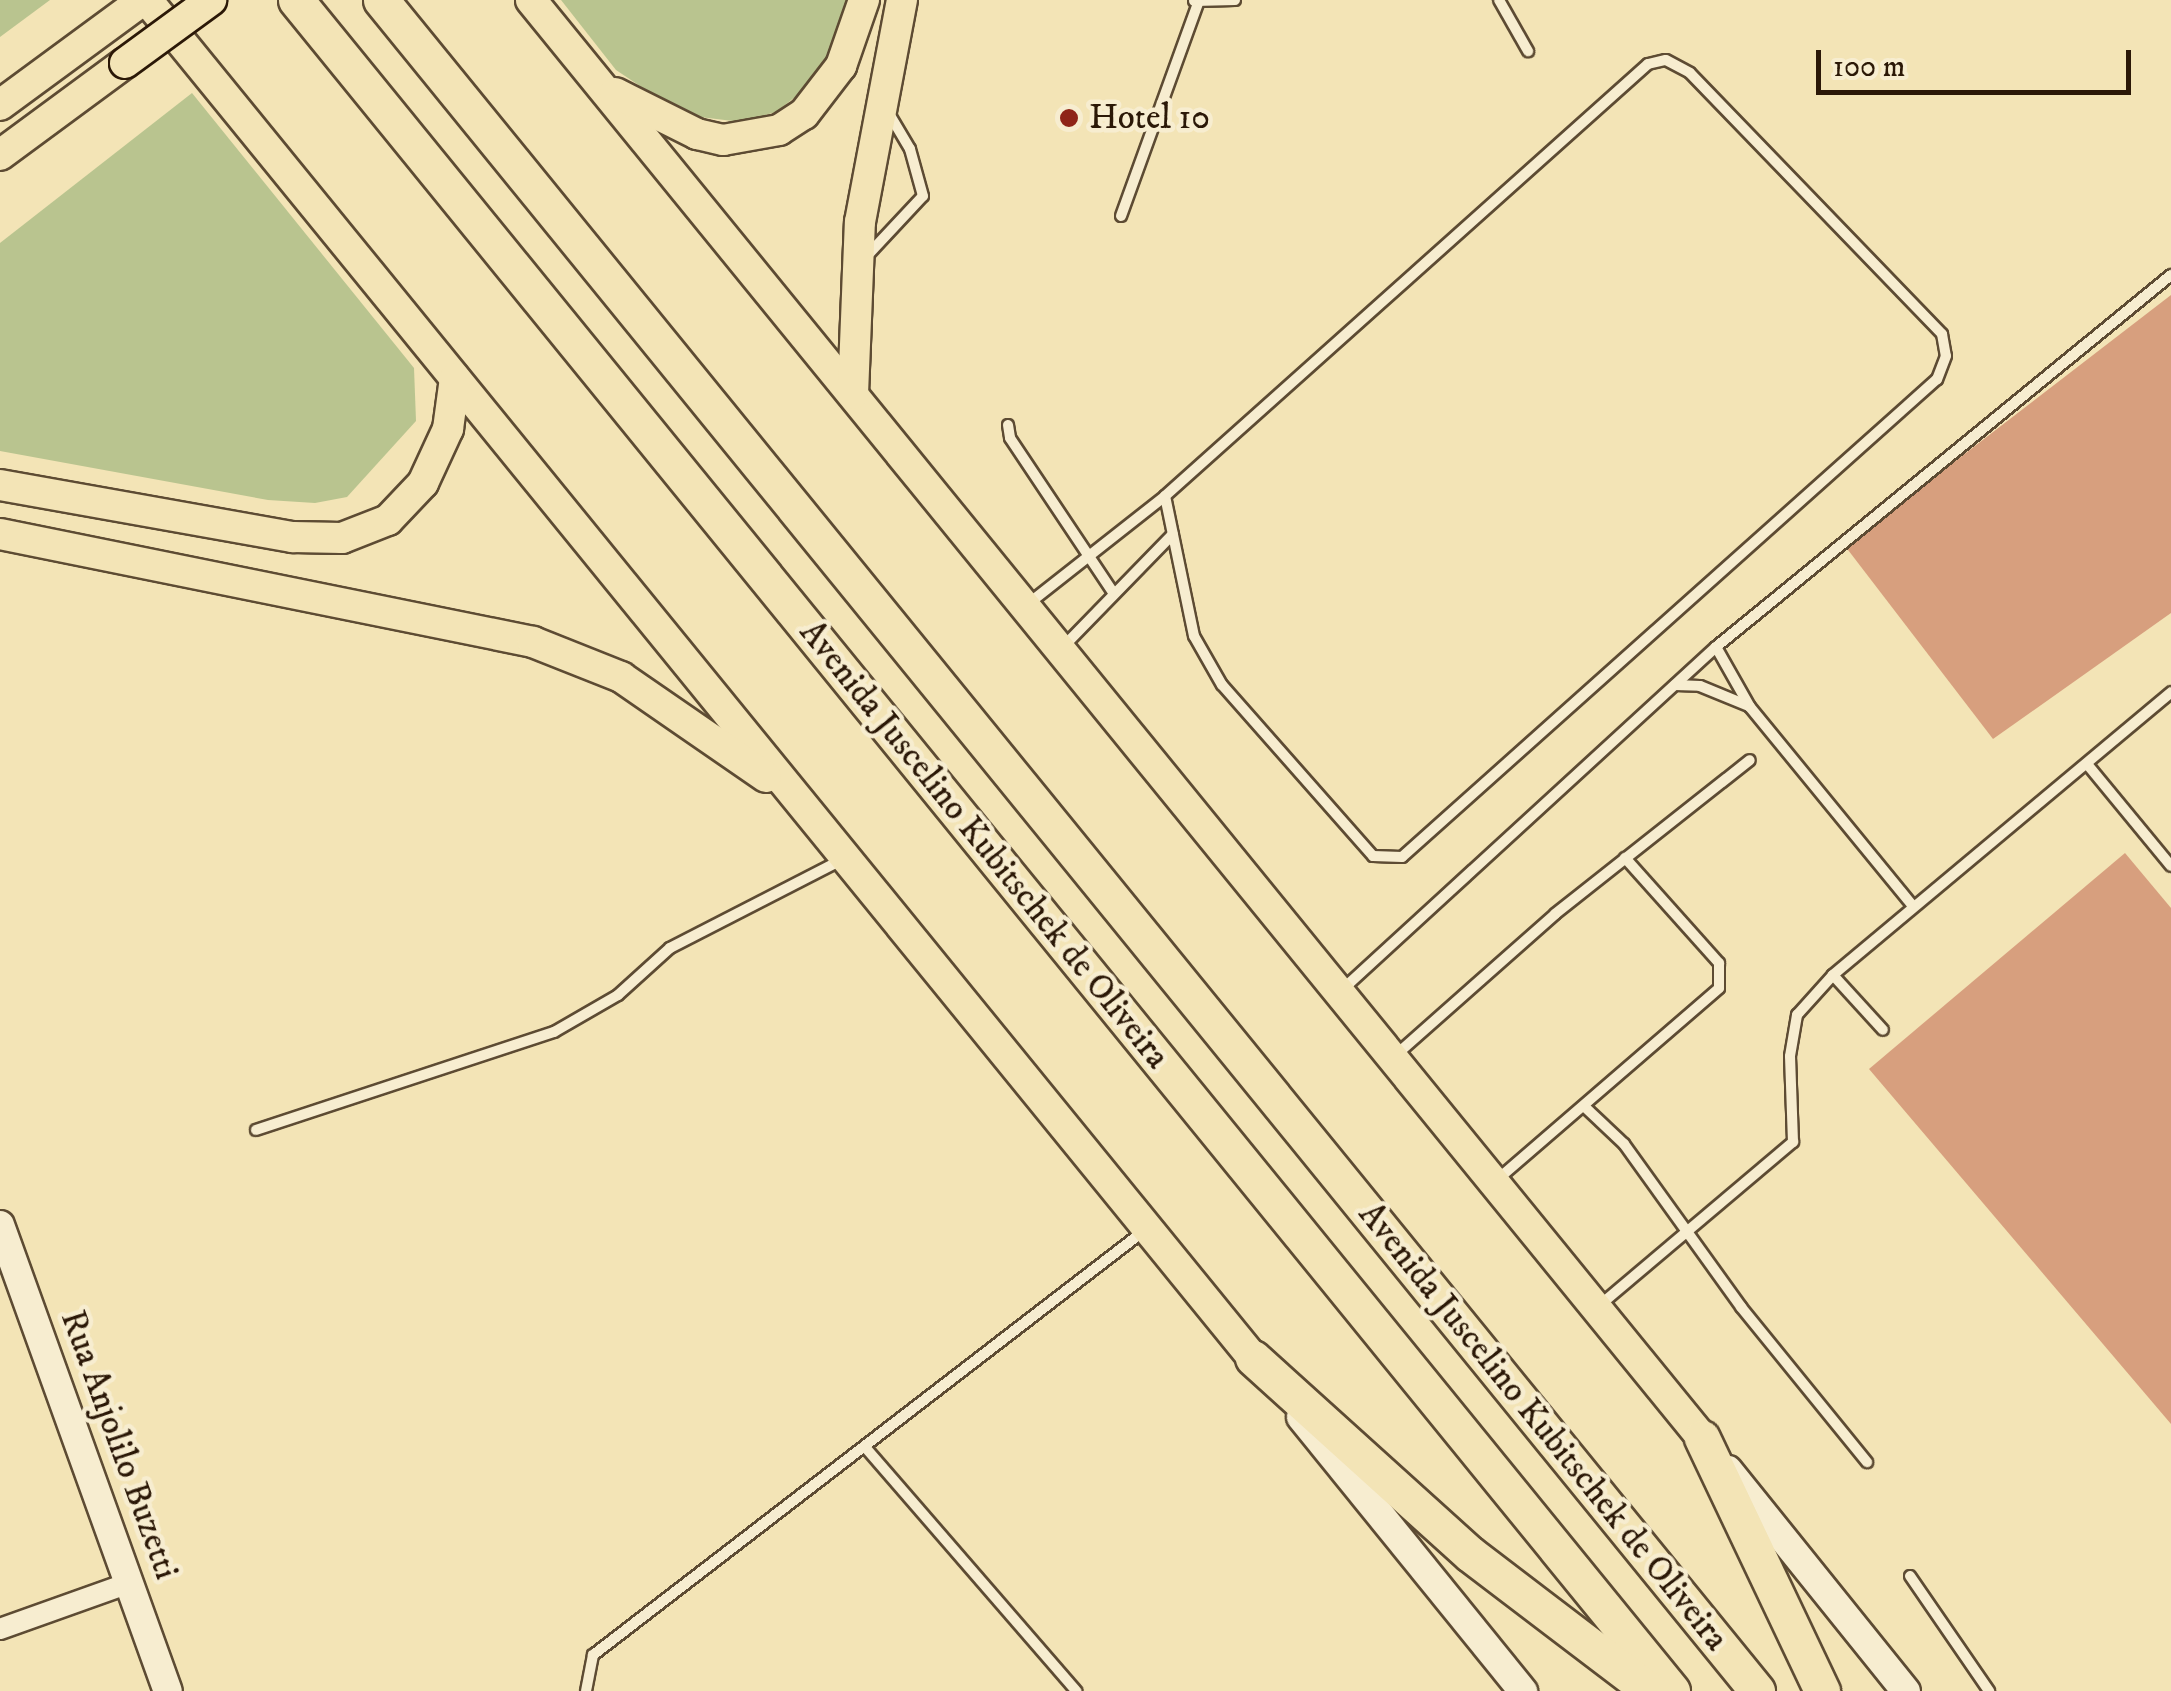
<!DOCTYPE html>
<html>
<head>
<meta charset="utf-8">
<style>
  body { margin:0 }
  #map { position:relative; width:2171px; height:1691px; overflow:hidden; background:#f3e4b6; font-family:"IM FELL DW Pica",serif }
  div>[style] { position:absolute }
  .green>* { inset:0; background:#b9c48f }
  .building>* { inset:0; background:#d79f7e }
  .roads { filter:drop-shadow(2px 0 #5d4b33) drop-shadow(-2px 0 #5d4b33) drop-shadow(0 2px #5d4b33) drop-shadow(0 -2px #5d4b33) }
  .lane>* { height:10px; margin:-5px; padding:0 5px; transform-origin:5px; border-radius:5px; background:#f7edd0 }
  .street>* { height:20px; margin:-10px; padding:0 10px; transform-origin:10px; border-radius:10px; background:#f7edd0 }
  .secondary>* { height:28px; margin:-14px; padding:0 14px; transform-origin:14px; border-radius:14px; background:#f7edd0 }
  .primary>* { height:30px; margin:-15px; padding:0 15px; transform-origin:15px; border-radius:15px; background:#f3e4b6 }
  .highway>* { height:35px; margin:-17.5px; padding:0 17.5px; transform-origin:17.5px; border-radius:17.5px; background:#f3e4b6 }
  .bridges { filter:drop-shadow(2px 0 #2b1807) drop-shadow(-2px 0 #2b1807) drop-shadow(0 2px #2b1807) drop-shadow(0 -2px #2b1807) }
  .primary-bridge>* { height:30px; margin:-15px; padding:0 15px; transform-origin:15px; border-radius:15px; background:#f3e4b6 }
  .dots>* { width:28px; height:28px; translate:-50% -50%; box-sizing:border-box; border:5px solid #f7edd0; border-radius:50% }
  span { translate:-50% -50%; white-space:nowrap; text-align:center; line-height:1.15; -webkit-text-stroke:9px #f7edd0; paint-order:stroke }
  .poi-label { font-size:35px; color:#2b1807 }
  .left { translate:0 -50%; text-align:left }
  .street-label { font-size:35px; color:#2b1807 }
  .scale { position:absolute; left:1816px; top:50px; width:315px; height:45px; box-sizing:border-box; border:5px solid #2b1807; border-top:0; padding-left:12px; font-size:30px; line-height:35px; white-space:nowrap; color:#2b1807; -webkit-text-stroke:8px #f7edd0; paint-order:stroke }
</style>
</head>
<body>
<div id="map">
  <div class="green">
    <i style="clip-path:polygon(0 0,50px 0,0 37px)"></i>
    <i style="clip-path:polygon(561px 0,850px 0,833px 54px,804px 90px,776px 112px,741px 122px,700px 117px,658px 98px,616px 70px)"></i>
    <i style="clip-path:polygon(192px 93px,414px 368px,416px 421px,347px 497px,315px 503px,268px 500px,0 451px,0 243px)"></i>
  </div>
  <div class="building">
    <i style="clip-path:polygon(2171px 295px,2171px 613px,1993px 739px,1845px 546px)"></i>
    <i style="clip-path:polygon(2125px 853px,2171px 908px,2171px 1424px,1869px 1069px)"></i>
  </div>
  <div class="roads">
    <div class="lane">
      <i style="left:1499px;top:0;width:59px;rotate:60.4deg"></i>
      <i style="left:1194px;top:1px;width:41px;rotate:-1.4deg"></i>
      <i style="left:1121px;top:216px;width:226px;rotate:-70.1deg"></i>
      <i style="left:864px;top:259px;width:86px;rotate:-46.9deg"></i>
      <i style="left:923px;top:196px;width:49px;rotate:-105.5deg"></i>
      <i style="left:910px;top:149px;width:43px;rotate:-120.7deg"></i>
      <i style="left:1008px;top:425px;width:13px;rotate:81deg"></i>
      <i style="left:1010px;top:438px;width:187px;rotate:56.3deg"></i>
      <i style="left:1028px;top:604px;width:174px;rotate:-38.2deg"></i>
      <i style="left:1165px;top:496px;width:648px;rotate:-41.81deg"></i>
      <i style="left:1648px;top:64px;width:18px;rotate:-13deg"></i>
      <i style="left:1666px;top:60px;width:27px;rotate:28deg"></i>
      <i style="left:1690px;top:73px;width:363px;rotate:46deg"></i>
      <i style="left:1942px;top:334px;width:22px;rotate:80deg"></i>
      <i style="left:1946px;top:356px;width:25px;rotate:111deg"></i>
      <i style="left:1937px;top:379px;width:717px;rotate:138.22deg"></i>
      <i style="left:1402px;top:857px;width:29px;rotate:-178deg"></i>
      <i style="left:1373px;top:856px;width:228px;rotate:-131.4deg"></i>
      <i style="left:1222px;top:685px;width:56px;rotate:-119.7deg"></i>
      <i style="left:1194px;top:636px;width:143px;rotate:-101.7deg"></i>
      <i style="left:1064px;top:646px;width:156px;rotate:-45.8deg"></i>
      <i style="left:1716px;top:647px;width:69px;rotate:60.5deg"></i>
      <i style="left:1750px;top:707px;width:257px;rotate:50.7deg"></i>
      <i style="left:1675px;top:685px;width:25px;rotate:2deg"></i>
      <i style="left:1700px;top:686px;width:53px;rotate:22.2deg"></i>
      <i style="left:2087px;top:764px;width:132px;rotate:50.5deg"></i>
      <i style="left:1833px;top:975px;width:74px;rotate:47.7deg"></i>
      <i style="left:1343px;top:989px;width:506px;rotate:-42.52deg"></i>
      <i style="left:1716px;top:647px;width:588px;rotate:-39.27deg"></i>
      <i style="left:1397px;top:1054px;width:211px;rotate:-41.5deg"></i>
      <i style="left:1555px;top:914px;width:248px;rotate:-38.3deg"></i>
      <i style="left:1586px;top:1108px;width:52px;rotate:43.5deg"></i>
      <i style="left:1624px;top:1144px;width:201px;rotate:54.3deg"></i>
      <i style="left:1741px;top:1307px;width:200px;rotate:50.9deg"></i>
      <i style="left:256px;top:1130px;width:314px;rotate:-18.2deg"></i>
      <i style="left:554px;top:1032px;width:74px;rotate:-30deg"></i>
      <i style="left:618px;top:995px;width:70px;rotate:-42.1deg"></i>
      <i style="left:670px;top:948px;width:192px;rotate:-27.2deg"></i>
      <i style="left:1498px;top:1179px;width:292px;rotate:-40.8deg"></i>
      <i style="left:1719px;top:988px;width:25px;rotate:-90deg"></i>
      <i style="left:1719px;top:963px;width:141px;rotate:-131.8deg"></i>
      <i style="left:1600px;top:1305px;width:253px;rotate:-40.2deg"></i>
      <i style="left:1793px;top:1142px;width:86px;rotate:-92deg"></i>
      <i style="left:1790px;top:1056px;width:42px;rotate:-80.3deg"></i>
      <i style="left:1797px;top:1015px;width:54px;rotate:-48deg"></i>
      <i style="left:1833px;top:975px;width:441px;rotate:-39.9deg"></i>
      <i style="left:865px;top:1447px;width:323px;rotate:49.1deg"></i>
      <i style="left:1910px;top:1576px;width:140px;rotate:55.5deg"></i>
      <i style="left:586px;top:1691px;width:37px;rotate:-79deg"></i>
      <i style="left:593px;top:1655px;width:697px;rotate:-37.59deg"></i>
    </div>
    <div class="street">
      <i style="left:0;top:1629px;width:137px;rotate:-19.6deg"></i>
    </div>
    <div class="secondary">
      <i style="left:0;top:1225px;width:495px;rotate:70.2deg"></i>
      <i style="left:1301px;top:1417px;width:353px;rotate:51deg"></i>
      <i style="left:1728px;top:1470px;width:284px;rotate:51.2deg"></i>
    </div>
    <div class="primary">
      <i style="left:147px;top:0;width:1751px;rotate:50.84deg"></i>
      <i style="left:531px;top:0;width:1854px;rotate:50.84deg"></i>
      <i style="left:615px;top:93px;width:92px;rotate:26.6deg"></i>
      <i style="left:697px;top:134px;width:27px;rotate:13deg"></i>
      <i style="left:723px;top:140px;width:57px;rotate:-10.1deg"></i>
      <i style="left:779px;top:130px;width:30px;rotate:-33deg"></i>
      <i style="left:804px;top:114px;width:61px;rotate:-52.4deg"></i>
      <i style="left:841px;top:66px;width:70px;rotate:-70.8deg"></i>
      <i style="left:0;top:105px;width:177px;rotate:-36.3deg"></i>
      <i style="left:0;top:155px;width:155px;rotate:-36.4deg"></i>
      <i style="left:853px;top:394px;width:172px;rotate:-87.7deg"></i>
      <i style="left:860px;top:222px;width:226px;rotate:-79.3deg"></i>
      <i style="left:0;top:485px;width:298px;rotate:10.1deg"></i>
      <i style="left:293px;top:537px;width:49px;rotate:1.2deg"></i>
      <i style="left:342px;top:538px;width:49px;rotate:-21.4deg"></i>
      <i style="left:388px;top:520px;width:51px;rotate:-46.6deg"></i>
      <i style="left:423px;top:483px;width:60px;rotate:-65.2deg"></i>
      <i style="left:448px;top:429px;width:51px;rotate:-82.2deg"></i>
      <i style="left:0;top:534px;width:544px;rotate:11.45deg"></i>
      <i style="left:533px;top:642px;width:95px;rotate:21.7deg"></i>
      <i style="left:621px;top:677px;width:176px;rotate:34.6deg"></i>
    </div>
    <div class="highway">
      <i style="left:296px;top:0;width:2180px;rotate:50.86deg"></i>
      <i style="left:381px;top:0;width:2180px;rotate:50.86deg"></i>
      <i style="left:1253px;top:1358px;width:292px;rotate:42.1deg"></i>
      <i style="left:1470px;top:1554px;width:226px;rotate:37.3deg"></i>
      <i style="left:1702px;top:1438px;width:280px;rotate:64.6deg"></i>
    </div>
  </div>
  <div class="bridges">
    <div class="primary-bridge">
      <i style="left:125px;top:63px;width:107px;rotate:-36.2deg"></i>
    </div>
  </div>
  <div class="dots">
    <i style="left:1069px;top:118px;background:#8f2418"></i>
  </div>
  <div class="poi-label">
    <span class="left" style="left:1089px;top:118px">Hotel 10</span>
  </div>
  <div class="street-label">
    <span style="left:984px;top:845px;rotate:51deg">Avenida Juscelino Kubitschek de Oliveira</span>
    <span style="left:1543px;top:1427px;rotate:51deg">Avenida Juscelino Kubitschek de Oliveira</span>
    <span style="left:119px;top:1445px;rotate:70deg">Rua Anjolilo Buzetti</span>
  </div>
  <div class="scale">100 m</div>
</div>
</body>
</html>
